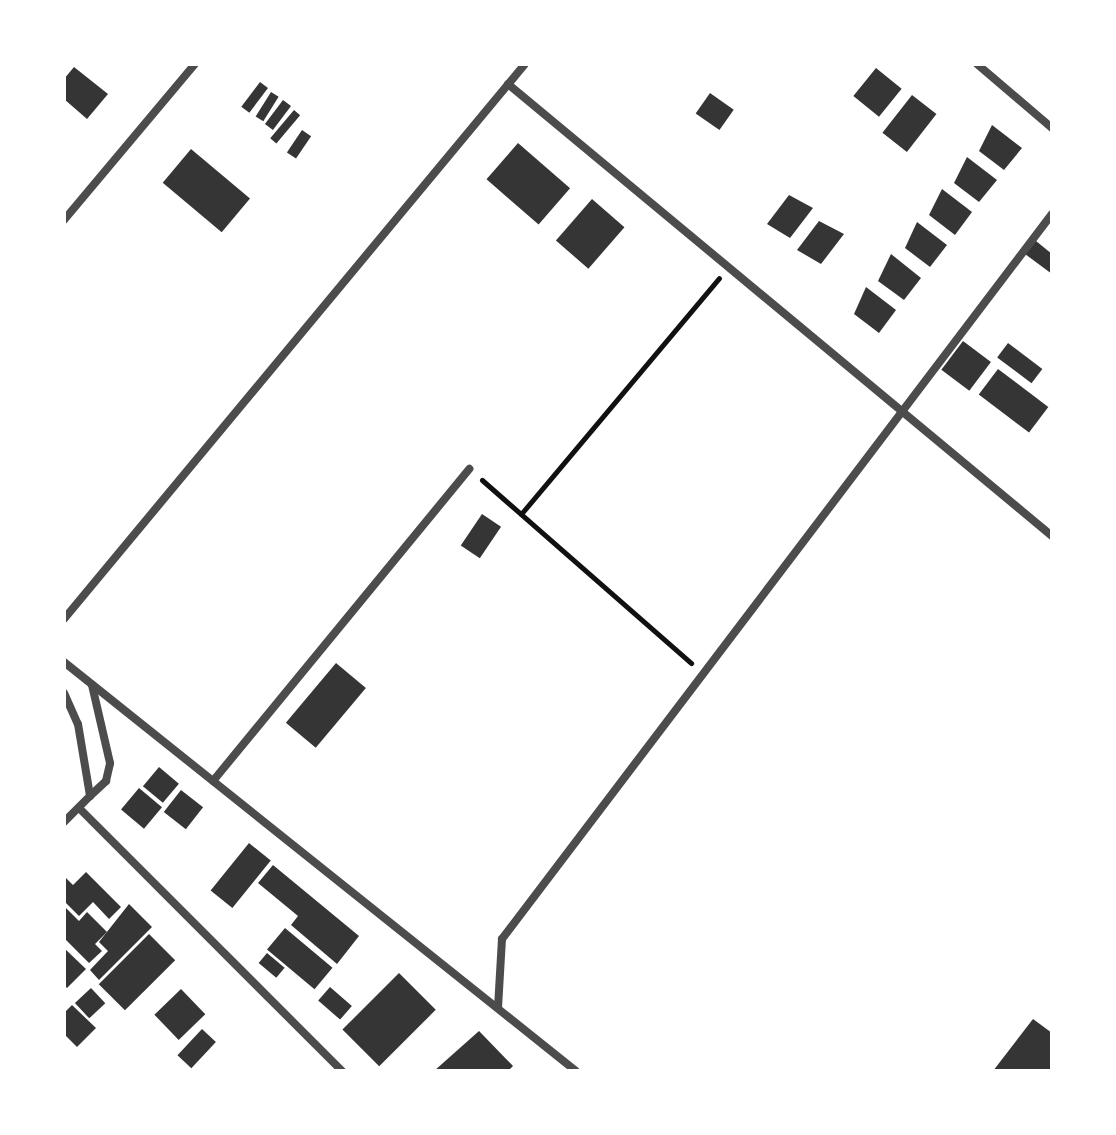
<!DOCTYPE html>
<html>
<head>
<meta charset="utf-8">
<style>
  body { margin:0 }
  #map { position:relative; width:1116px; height:1135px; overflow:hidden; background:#fff; font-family:Cabin,sans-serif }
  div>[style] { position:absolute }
  .building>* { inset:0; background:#353535; transform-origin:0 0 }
  .path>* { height:5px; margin:-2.5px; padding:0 2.5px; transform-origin:2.5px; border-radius:2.5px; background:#111 }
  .minor>* { height:8px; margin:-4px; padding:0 4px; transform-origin:4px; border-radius:4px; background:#4c4c4c }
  span { translate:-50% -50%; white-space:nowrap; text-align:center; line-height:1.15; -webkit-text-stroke:6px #fff; paint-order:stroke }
  .frame { position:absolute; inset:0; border:66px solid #fff; pointer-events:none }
</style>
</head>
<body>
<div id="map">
  <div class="building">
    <i style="clip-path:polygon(74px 67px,108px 94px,87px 119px,64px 99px,64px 79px)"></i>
    <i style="left:876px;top:68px;width:33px;height:36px;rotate:39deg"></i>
    <i style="left:260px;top:82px;width:10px;height:31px;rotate:37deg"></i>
    <i style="left:271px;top:92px;width:9px;height:29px;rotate:32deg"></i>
    <i style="left:710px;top:93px;width:29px;height:25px;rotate:35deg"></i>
    <i style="left:912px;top:95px;width:31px;height:48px;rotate:38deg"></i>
    <i style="left:283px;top:100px;width:10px;height:30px;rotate:37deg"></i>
    <i style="left:294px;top:110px;width:8px;height:37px;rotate:40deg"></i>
    <i style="clip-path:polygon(992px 125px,1022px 148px,1004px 170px,979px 151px)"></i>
    <i style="left:302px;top:130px;width:11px;height:27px;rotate:34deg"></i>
    <i style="left:518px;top:143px;width:69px;height:48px;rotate:41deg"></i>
    <i style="left:191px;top:149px;width:77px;height:44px;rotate:40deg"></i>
    <i style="clip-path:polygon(967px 157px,997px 180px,979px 202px,954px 183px)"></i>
    <i style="clip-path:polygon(942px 189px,972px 212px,955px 235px,929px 215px)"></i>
    <i style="clip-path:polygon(789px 195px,813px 208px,790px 238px,767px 224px)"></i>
    <i style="left:592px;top:199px;width:43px;height:55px;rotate:41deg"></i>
    <i style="clip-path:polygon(819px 221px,844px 234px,821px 264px,797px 250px)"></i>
    <i style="clip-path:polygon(917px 222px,947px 245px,930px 267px,905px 248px)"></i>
    <i style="clip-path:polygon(1036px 241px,1052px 254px,1052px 274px,1025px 254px)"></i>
    <i style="clip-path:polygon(891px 254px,921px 278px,904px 300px,878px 281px)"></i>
    <i style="clip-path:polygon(866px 287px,896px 310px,879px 333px,854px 314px)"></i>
    <i style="left:963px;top:341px;width:35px;height:36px;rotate:37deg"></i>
    <i style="left:1008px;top:343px;width:43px;height:18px;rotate:37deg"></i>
    <i style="left:998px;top:369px;width:63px;height:32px;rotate:37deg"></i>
    <i style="left:482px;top:514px;width:23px;height:38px;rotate:34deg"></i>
    <i style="left:336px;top:663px;width:39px;height:78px;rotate:40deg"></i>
    <i style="left:159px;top:767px;width:26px;height:25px;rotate:40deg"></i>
    <i style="left:139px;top:788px;width:30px;height:28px;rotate:40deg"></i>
    <i style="left:181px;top:790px;width:28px;height:28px;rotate:38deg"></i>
    <i style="left:249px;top:843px;width:28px;height:61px;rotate:39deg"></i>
    <i style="clip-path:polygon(273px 865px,359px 936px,337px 964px,291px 925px,298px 916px,258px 883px)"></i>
    <i style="clip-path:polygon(86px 872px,121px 907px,109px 919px,93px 902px,79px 916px,64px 901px,64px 876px,73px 885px)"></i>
    <i style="clip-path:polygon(129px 904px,152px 927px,99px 980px,90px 970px,108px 951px,99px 942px)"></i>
    <i style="clip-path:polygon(64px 906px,79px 921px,87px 912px,107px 932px,95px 944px,102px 951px,89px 963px,64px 938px)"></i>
    <i style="left:285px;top:928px;width:62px;height:28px;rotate:40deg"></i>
    <i style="left:149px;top:934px;width:37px;height:71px;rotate:45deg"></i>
    <i style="clip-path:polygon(64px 948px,86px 969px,67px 988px,64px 985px)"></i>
    <i style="left:267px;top:953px;width:23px;height:13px;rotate:40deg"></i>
    <i style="left:399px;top:973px;width:52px;height:80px;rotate:45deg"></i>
    <i style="left:330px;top:987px;width:29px;height:18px;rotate:41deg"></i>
    <i style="left:91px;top:988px;width:21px;height:22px;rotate:47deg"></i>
    <i style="left:181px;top:989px;width:35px;height:37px;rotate:46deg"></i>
    <i style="clip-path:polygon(72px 1005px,96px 1028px,77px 1047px,64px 1034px,64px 1013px)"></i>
    <i style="clip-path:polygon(1033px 1019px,1052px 1033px,1052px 1071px,993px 1071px)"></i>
    <i style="left:202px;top:1029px;width:19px;height:36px;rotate:43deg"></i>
    <i style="clip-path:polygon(479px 1031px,513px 1066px,508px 1071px,434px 1071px)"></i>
  </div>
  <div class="path">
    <i style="left:482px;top:480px;width:278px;rotate:41.2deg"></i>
    <i style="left:521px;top:514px;width:308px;rotate:-50deg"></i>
  </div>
  <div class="minor">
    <i style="left:977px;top:64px;width:99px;rotate:40.5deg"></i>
    <i style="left:508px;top:84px;width:707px;rotate:39.72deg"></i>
    <i style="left:64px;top:220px;width:204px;rotate:-50deg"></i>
    <i style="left:64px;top:619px;width:721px;rotate:-50.29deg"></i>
    <i style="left:64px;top:662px;width:655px;rotate:38.62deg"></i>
    <i style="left:64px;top:693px;width:34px;rotate:66deg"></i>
    <i style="left:78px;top:724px;width:73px;rotate:80.5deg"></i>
    <i style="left:90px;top:796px;width:37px;rotate:135deg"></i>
    <i style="left:213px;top:781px;width:404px;rotate:-50.6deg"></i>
    <i style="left:90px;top:796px;width:22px;rotate:-43deg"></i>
    <i style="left:106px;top:781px;width:18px;rotate:-77deg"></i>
    <i style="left:110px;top:763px;width:80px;rotate:-103deg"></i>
    <i style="left:79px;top:808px;width:372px;rotate:45deg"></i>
    <i style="left:498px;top:1008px;width:69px;rotate:-86.7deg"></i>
    <i style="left:502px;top:939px;width:910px;rotate:-52.82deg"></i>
  </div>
  <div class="frame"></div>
</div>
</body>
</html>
